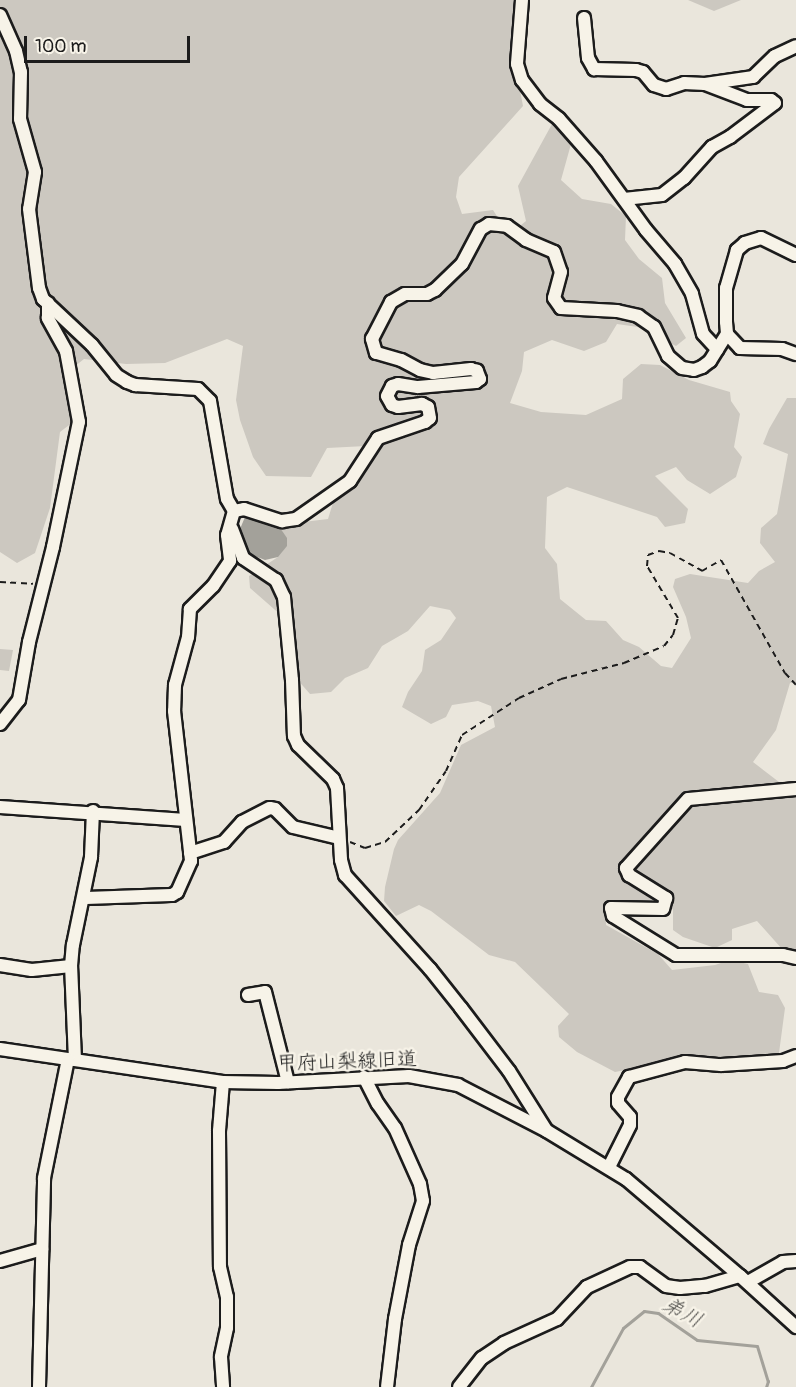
<!DOCTYPE html>
<html>
<head>
<meta charset="utf-8">
<style>
  body { margin:0 }
  #map { position:relative; width:796px; height:1387px; overflow:hidden; background:#eae6dc; font-family:Pangolin,"Klee One",sans-serif }
  div>[style] { position:absolute }
  .green>* { inset:0; background:#ccc8c0 }
  .water>* { inset:0; background:#a3a19a }
  .stream>* { height:3px; margin:-1.5px; padding:0 1.5px; transform-origin:1.5px; border-radius:1.5px; background:#a3a19a }
  .path>* { height:2px; margin-top:-1px; transform-origin:0; background:repeating-linear-gradient(90deg,#1c1c1c 0 6px,transparent 0 10.5px) }
  .roads { filter:drop-shadow(2px 0 #1c1c1c) drop-shadow(-2px 0 #1c1c1c) drop-shadow(0 2px #1c1c1c) drop-shadow(0 -2px #1c1c1c) }
  .minor>* { height:12px; margin:-6px; padding:0 6px; transform-origin:6px; border-radius:6px; background:#f7f3e8 }
  span { translate:-50% -50%; white-space:nowrap; text-align:center; line-height:1.15; -webkit-text-stroke:5px #f7f3e8; paint-order:stroke }
  .street-label { font-size:20px; color:#1c1c1c }
  .water-label { font-size:21px; color:#52514e; font-style:italic }
  .scale { position:absolute; left:24px; top:36px; width:166px; height:27px; box-sizing:border-box; border:3px solid #1c1c1c; border-top:0; padding-left:8px; font-size:18px; line-height:21px; white-space:nowrap; color:#1c1c1c; -webkit-text-stroke:4px #f7f3e8; paint-order:stroke }
</style>
</head>
<body>
<div id="map">
  <div class="green">
    <i style="clip-path:polygon(0 0,516px 0,511px 43px,523px 106px,459px 177px,456px 197px,462px 214px,493px 210px,509px 235px,526px 221px,518px 186px,552px 124px,568px 138px,571px 144px,561px 180px,582px 199px,611px 204px,626px 216px,625px 240px,639px 259px,662px 278px,665px 303px,686px 338px,676px 346px,638px 327px,617px 324px,606px 342px,584px 351px,552px 340px,524px 352px,522px 371px,510px 403px,541px 412px,586px 415px,622px 399px,623px 379px,641px 364px,660px 365px,689px 380px,730px 392px,731px 401px,740px 414px,734px 447px,742px 457px,736px 477px,710px 494px,687px 480px,676px 467px,655px 476px,688px 509px,685px 523px,665px 527px,657px 517px,567px 487px,547px 497px,545px 548px,557px 564px,560px 599px,586px 620px,606px 621px,623px 640px,639px 647px,661px 666px,672px 668px,691px 638px,686px 617px,673px 587px,675px 579px,690px 574px,748px 583px,759px 571px,775px 562px,760px 543px,761px 528px,777px 514px,788px 454px,763px 444px,769px 429px,787px 398px,796px 398px,796px 683px,790px 683px,776px 730px,753px 762px,796px 795px,796px 953px,782px 949px,757px 921px,732px 929px,732px 940px,715px 948px,683px 937px,673px 930px,673px 909px,643px 916px,607px 914px,606px 925px,658px 954px,672px 970px,715px 965px,730px 960px,748px 964px,759px 992px,778px 995px,785px 1008px,779px 1053px,683px 1059px,615px 1072px,577px 1052px,559px 1037px,558px 1026px,569px 1014px,515px 962px,489px 955px,431px 911px,419px 905px,396px 916px,384px 901px,385px 887px,394px 849px,398px 840px,440px 793px,461px 745px,495px 727px,491px 706px,478px 701px,452px 705px,446px 717px,431px 724px,402px 707px,408px 692px,422px 671px,425px 650px,441px 640px,456px 618px,450px 610px,430px 606px,408px 631px,382px 646px,368px 668px,345px 678px,331px 692px,310px 694px,296px 678px,290px 623px,250px 588px,249px 576px,278px 557px,278px 525px,328px 519px,340px 480px,366px 446px,327px 448px,311px 477px,266px 476px,253px 457px,240px 420px,236px 400px,243px 346px,227px 339px,165px 363px,126px 364px,84px 359px,65px 374px,77px 419px,60px 432px,50px 508px,35px 553px,17px 563px,0 552px)"></i>
    <i style="clip-path:polygon(688px 0,741px 0,714px 11px)"></i>
    <i style="clip-path:polygon(0 649px,13px 650px,9px 671px,0 670px)"></i>
  </div>
  <div class="water">
    <i style="clip-path:polygon(245px 517px,278px 525px,287px 538px,287px 546px,278px 557px,265px 560px,244px 552px,240px 529px)"></i>
  </div>
  <div class="stream">
    <i style="left:591px;top:1387px;width:67px;rotate:-61.5deg"></i>
    <i style="left:623px;top:1328px;width:27px;rotate:-39deg"></i>
    <i style="left:644px;top:1311px;width:14px;rotate:8deg"></i>
    <i style="left:658px;top:1313px;width:47px;rotate:34.7deg"></i>
    <i style="left:697px;top:1340px;width:60px;rotate:5.7deg"></i>
    <i style="left:757px;top:1346px;width:37px;rotate:73deg"></i>
    <i style="left:768px;top:1381px;width:6px;rotate:108deg"></i>
  </div>
  <div class="path">
    <i style="left:0;top:582px;width:33px;rotate:3deg"></i>
    <i style="left:350px;top:842px;width:16px;rotate:22deg"></i>
    <i style="left:365px;top:848px;width:21px;rotate:-17deg"></i>
    <i style="left:385px;top:842px;width:47px;rotate:-43.3deg"></i>
    <i style="left:419px;top:810px;width:47px;rotate:-55.3deg"></i>
    <i style="left:446px;top:771px;width:39px;rotate:-66deg"></i>
    <i style="left:462px;top:735px;width:68px;rotate:-33deg"></i>
    <i style="left:519px;top:698px;width:46px;rotate:-24.3deg"></i>
    <i style="left:561px;top:679px;width:65px;rotate:-14.3deg"></i>
    <i style="left:624px;top:663px;width:43px;rotate:-23deg"></i>
    <i style="left:664px;top:646px;width:14px;rotate:-51deg"></i>
    <i style="left:673px;top:635px;width:18px;rotate:-74deg"></i>
    <i style="left:678px;top:618px;width:61px;rotate:-120.8deg"></i>
    <i style="left:647px;top:566px;width:11px;rotate:-85deg"></i>
    <i style="left:648px;top:555px;width:12px;rotate:-20deg"></i>
    <i style="left:659px;top:551px;width:11px;rotate:10deg"></i>
    <i style="left:670px;top:553px;width:37px;rotate:29deg"></i>
    <i style="left:702px;top:571px;width:22px;rotate:-30deg"></i>
    <i style="left:721px;top:560px;width:130px;rotate:60.5deg"></i>
    <i style="left:785px;top:673px;width:16px;rotate:47deg"></i>
  </div>
  <div class="roads">
    <div class="minor">
      <i style="left:522px;top:0;width:64px;rotate:94.5deg"></i>
      <i style="left:517px;top:64px;width:17px;rotate:73deg"></i>
      <i style="left:522px;top:80px;width:30px;rotate:53deg"></i>
      <i style="left:540px;top:104px;width:24px;rotate:38deg"></i>
      <i style="left:559px;top:119px;width:56px;rotate:48.6deg"></i>
      <i style="left:596px;top:161px;width:85px;rotate:54.1deg"></i>
      <i style="left:646px;top:230px;width:45px;rotate:49.5deg"></i>
      <i style="left:675px;top:264px;width:34px;rotate:60deg"></i>
      <i style="left:692px;top:294px;width:41px;rotate:74.6deg"></i>
      <i style="left:703px;top:334px;width:21px;rotate:47deg"></i>
      <i style="left:0;top:15px;width:39px;rotate:66deg"></i>
      <i style="left:16px;top:51px;width:22px;rotate:77deg"></i>
      <i style="left:21px;top:72px;width:47px;rotate:91.2deg"></i>
      <i style="left:20px;top:119px;width:55px;rotate:74.2deg"></i>
      <i style="left:35px;top:172px;width:37px;rotate:99deg"></i>
      <i style="left:29px;top:209px;width:80px;rotate:82.8deg"></i>
      <i style="left:39px;top:288px;width:12px;rotate:70deg"></i>
      <i style="left:43px;top:299px;width:67px;rotate:43.2deg"></i>
      <i style="left:92px;top:345px;width:38px;rotate:51deg"></i>
      <i style="left:116px;top:375px;width:13px;rotate:32deg"></i>
      <i style="left:127px;top:382px;width:9px;rotate:21deg"></i>
      <i style="left:135px;top:385px;width:63px;rotate:3.6deg"></i>
      <i style="left:198px;top:389px;width:17px;rotate:45deg"></i>
      <i style="left:210px;top:401px;width:99px;rotate:80.2deg"></i>
      <i style="left:227px;top:499px;width:14px;rotate:60deg"></i>
      <i style="left:234px;top:511px;width:25px;rotate:106deg"></i>
      <i style="left:227px;top:535px;width:26px;rotate:83deg"></i>
      <i style="left:230px;top:561px;width:30px;rotate:124deg"></i>
      <i style="left:213px;top:586px;width:33px;rotate:135deg"></i>
      <i style="left:190px;top:609px;width:28px;rotate:94deg"></i>
      <i style="left:188px;top:637px;width:50px;rotate:105.2deg"></i>
      <i style="left:175px;top:685px;width:26px;rotate:92deg"></i>
      <i style="left:174px;top:711px;width:151px;rotate:83.5deg"></i>
      <i style="left:191px;top:861px;width:34px;rotate:114deg"></i>
      <i style="left:177px;top:892px;width:6px;rotate:149deg"></i>
      <i style="left:172px;top:895px;width:87px;rotate:178deg"></i>
      <i style="left:584px;top:18px;width:40px;rotate:84.3deg"></i>
      <i style="left:588px;top:58px;width:13px;rotate:61deg"></i>
      <i style="left:594px;top:69px;width:42px;rotate:1.4deg"></i>
      <i style="left:636px;top:70px;width:7px;rotate:16deg"></i>
      <i style="left:643px;top:72px;width:17px;rotate:50deg"></i>
      <i style="left:654px;top:85px;width:13px;rotate:18deg"></i>
      <i style="left:666px;top:89px;width:19px;rotate:-18deg"></i>
      <i style="left:684px;top:83px;width:21px;rotate:3deg"></i>
      <i style="left:624px;top:199px;width:38px;rotate:-6deg"></i>
      <i style="left:662px;top:195px;width:28px;rotate:-38deg"></i>
      <i style="left:684px;top:178px;width:42px;rotate:-47.9deg"></i>
      <i style="left:712px;top:147px;width:21px;rotate:-29deg"></i>
      <i style="left:730px;top:137px;width:56px;rotate:-37.1deg"></i>
      <i style="left:775px;top:103px;width:5px;rotate:-143deg"></i>
      <i style="left:771px;top:100px;width:24px;rotate:180deg"></i>
      <i style="left:747px;top:100px;width:45px;rotate:-159.1deg"></i>
      <i style="left:705px;top:84px;width:49px;rotate:-8.3deg"></i>
      <i style="left:753px;top:77px;width:30px;rotate:-44deg"></i>
      <i style="left:775px;top:56px;width:23px;rotate:-25deg"></i>
      <i style="left:796px;top:255px;width:39px;rotate:-154deg"></i>
      <i style="left:761px;top:238px;width:17px;rotate:163deg"></i>
      <i style="left:745px;top:243px;width:11px;rotate:139deg"></i>
      <i style="left:737px;top:250px;width:40px;rotate:106deg"></i>
      <i style="left:726px;top:288px;width:34px;rotate:90deg"></i>
      <i style="left:726px;top:322px;width:12px;rotate:85deg"></i>
      <i style="left:727px;top:334px;width:19px;rotate:47deg"></i>
      <i style="left:740px;top:348px;width:42px;rotate:1.4deg"></i>
      <i style="left:782px;top:349px;width:15px;rotate:20deg"></i>
      <i style="left:234px;top:511px;width:10px;rotate:-11deg"></i>
      <i style="left:244px;top:509px;width:40px;rotate:18deg"></i>
      <i style="left:282px;top:521px;width:14px;rotate:-8deg"></i>
      <i style="left:296px;top:519px;width:66px;rotate:-35.1deg"></i>
      <i style="left:350px;top:481px;width:51px;rotate:-56.9deg"></i>
      <i style="left:378px;top:438px;width:50px;rotate:-18.8deg"></i>
      <i style="left:425px;top:422px;width:6px;rotate:-39deg"></i>
      <i style="left:430px;top:418px;width:11px;rotate:-100deg"></i>
      <i style="left:428px;top:407px;width:7px;rotate:-153deg"></i>
      <i style="left:422px;top:404px;width:24px;rotate:173deg"></i>
      <i style="left:398px;top:407px;width:6px;rotate:-162deg"></i>
      <i style="left:392px;top:405px;width:10px;rotate:-119deg"></i>
      <i style="left:387px;top:396px;width:11px;rotate:-63deg"></i>
      <i style="left:392px;top:386px;width:6px;rotate:-18deg"></i>
      <i style="left:398px;top:384px;width:20px;rotate:9deg"></i>
      <i style="left:418px;top:387px;width:58px;rotate:-4.9deg"></i>
      <i style="left:476px;top:382px;width:5px;rotate:-37deg"></i>
      <i style="left:480px;top:379px;width:9px;rotate:-111deg"></i>
      <i style="left:477px;top:371px;width:6px;rotate:-162deg"></i>
      <i style="left:471px;top:369px;width:38px;rotate:174deg"></i>
      <i style="left:433px;top:373px;width:13px;rotate:-167deg"></i>
      <i style="left:420px;top:370px;width:21px;rotate:-152deg"></i>
      <i style="left:401px;top:360px;width:26px;rotate:-164deg"></i>
      <i style="left:376px;top:353px;width:15px;rotate:-106deg"></i>
      <i style="left:372px;top:339px;width:42px;rotate:-62.8deg"></i>
      <i style="left:391px;top:302px;width:16px;rotate:-30deg"></i>
      <i style="left:405px;top:294px;width:22px"></i>
      <i style="left:427px;top:294px;width:9px;rotate:-27deg"></i>
      <i style="left:435px;top:290px;width:37px;rotate:-44deg"></i>
      <i style="left:462px;top:264px;width:40px;rotate:-62deg"></i>
      <i style="left:481px;top:229px;width:9px;rotate:-32deg"></i>
      <i style="left:489px;top:224px;width:18px;rotate:6deg"></i>
      <i style="left:507px;top:226px;width:24px;rotate:36deg"></i>
      <i style="left:526px;top:240px;width:30px;rotate:23deg"></i>
      <i style="left:554px;top:252px;width:21px;rotate:71deg"></i>
      <i style="left:561px;top:272px;width:27px;rotate:105deg"></i>
      <i style="left:554px;top:298px;width:12px;rotate:55deg"></i>
      <i style="left:561px;top:308px;width:56px;rotate:3.1deg"></i>
      <i style="left:617px;top:311px;width:22px;rotate:13deg"></i>
      <i style="left:638px;top:316px;width:19px;rotate:35deg"></i>
      <i style="left:654px;top:327px;width:32px;rotate:64deg"></i>
      <i style="left:668px;top:356px;width:18px;rotate:41deg"></i>
      <i style="left:682px;top:368px;width:12px;rotate:9deg"></i>
      <i style="left:694px;top:370px;width:9px;rotate:-21deg"></i>
      <i style="left:702px;top:367px;width:10px;rotate:-37deg"></i>
      <i style="left:710px;top:361px;width:32px;rotate:-58deg"></i>
      <i style="left:232px;top:529px;width:31px;rotate:69deg"></i>
      <i style="left:243px;top:558px;width:40px;rotate:34deg"></i>
      <i style="left:276px;top:580px;width:19px;rotate:65deg"></i>
      <i style="left:284px;top:597px;width:83px;rotate:84.5deg"></i>
      <i style="left:292px;top:680px;width:56px;rotate:88deg"></i>
      <i style="left:294px;top:736px;width:10px;rotate:66deg"></i>
      <i style="left:298px;top:745px;width:49px;rotate:44.2deg"></i>
      <i style="left:333px;top:779px;width:10px;rotate:66deg"></i>
      <i style="left:337px;top:788px;width:72px;rotate:86.8deg"></i>
      <i style="left:341px;top:860px;width:16px;rotate:75deg"></i>
      <i style="left:345px;top:875px;width:127px;rotate:47.9deg"></i>
      <i style="left:430px;top:969px;width:50px;rotate:51.5deg"></i>
      <i style="left:461px;top:1008px;width:79px;rotate:52.7deg"></i>
      <i style="left:509px;top:1071px;width:70px;rotate:57.9deg"></i>
      <i style="left:0;top:724px;width:31px;rotate:-52deg"></i>
      <i style="left:19px;top:700px;width:59px;rotate:-80.2deg"></i>
      <i style="left:29px;top:642px;width:98px;rotate:-75.8deg"></i>
      <i style="left:53px;top:547px;width:128px;rotate:-78.3deg"></i>
      <i style="left:79px;top:422px;width:72px;rotate:-100.4deg"></i>
      <i style="left:66px;top:351px;width:38px;rotate:-119deg"></i>
      <i style="left:48px;top:318px;width:15px;rotate:-90deg"></i>
      <i style="left:796px;top:789px;width:108px;rotate:174.7deg"></i>
      <i style="left:688px;top:799px;width:93px;rotate:131.9deg"></i>
      <i style="left:626px;top:868px;width:8px;rotate:67deg"></i>
      <i style="left:629px;top:875px;width:44px;rotate:31.9deg"></i>
      <i style="left:666px;top:898px;width:11px;rotate:105deg"></i>
      <i style="left:663px;top:909px;width:52px;rotate:-178.9deg"></i>
      <i style="left:611px;top:908px;width:8px;rotate:76deg"></i>
      <i style="left:613px;top:916px;width:74px;rotate:31.8deg"></i>
      <i style="left:676px;top:955px;width:107px"></i>
      <i style="left:783px;top:955px;width:13px;rotate:13deg"></i>
      <i style="left:0;top:807px;width:186px;rotate:4deg"></i>
      <i style="left:190px;top:853px;width:36px;rotate:-18deg"></i>
      <i style="left:224px;top:842px;width:27px;rotate:-48deg"></i>
      <i style="left:242px;top:822px;width:31px;rotate:-27deg"></i>
      <i style="left:270px;top:808px;width:5px;rotate:11deg"></i>
      <i style="left:275px;top:809px;width:25px;rotate:45deg"></i>
      <i style="left:293px;top:827px;width:47px;rotate:13.4deg"></i>
      <i style="left:0;top:965px;width:32px;rotate:9deg"></i>
      <i style="left:32px;top:970px;width:39px;rotate:-6deg"></i>
      <i style="left:248px;top:995px;width:17px;rotate:-10deg"></i>
      <i style="left:265px;top:992px;width:93px;rotate:75.7deg"></i>
      <i style="left:0;top:1049px;width:225px;rotate:8.4deg"></i>
      <i style="left:223px;top:1082px;width:55px;rotate:1deg"></i>
      <i style="left:278px;top:1083px;width:131px;rotate:-3.1deg"></i>
      <i style="left:409px;top:1076px;width:50px;rotate:10.4deg"></i>
      <i style="left:458px;top:1085px;width:100px;rotate:27.3deg"></i>
      <i style="left:547px;top:1131px;width:92px;rotate:31.3deg"></i>
      <i style="left:626px;top:1179px;width:150px;rotate:40.4deg"></i>
      <i style="left:740px;top:1276px;width:76px;rotate:42.3deg"></i>
      <i style="left:75px;top:1060px;width:94px;rotate:-92.4deg"></i>
      <i style="left:71px;top:966px;width:21px;rotate:-85deg"></i>
      <i style="left:73px;top:945px;width:90px;rotate:-78.4deg"></i>
      <i style="left:91px;top:857px;width:46px;rotate:-87.5deg"></i>
      <i style="left:364px;top:1077px;width:30px;rotate:63deg"></i>
      <i style="left:378px;top:1104px;width:29px;rotate:55deg"></i>
      <i style="left:395px;top:1128px;width:61px;rotate:65.9deg"></i>
      <i style="left:420px;top:1184px;width:17px;rotate:80deg"></i>
      <i style="left:423px;top:1201px;width:46px;rotate:107.7deg"></i>
      <i style="left:409px;top:1245px;width:75px;rotate:100.7deg"></i>
      <i style="left:395px;top:1319px;width:68px;rotate:96.7deg"></i>
      <i style="left:223px;top:1082px;width:49px;rotate:94.7deg"></i>
      <i style="left:219px;top:1131px;width:136px;rotate:89.6deg"></i>
      <i style="left:220px;top:1267px;width:31px;rotate:77deg"></i>
      <i style="left:227px;top:1297px;width:31px;rotate:90deg"></i>
      <i style="left:227px;top:1328px;width:30px;rotate:102deg"></i>
      <i style="left:221px;top:1357px;width:30px;rotate:86deg"></i>
      <i style="left:609px;top:1167px;width:47px;rotate:-63.4deg"></i>
      <i style="left:630px;top:1125px;width:8px;rotate:-90deg"></i>
      <i style="left:630px;top:1117px;width:18px;rotate:-131deg"></i>
      <i style="left:618px;top:1103px;width:6px;rotate:-90deg"></i>
      <i style="left:618px;top:1097px;width:23px;rotate:-61deg"></i>
      <i style="left:629px;top:1077px;width:58px;rotate:-15deg"></i>
      <i style="left:685px;top:1062px;width:36px;rotate:5deg"></i>
      <i style="left:721px;top:1065px;width:62px;rotate:-3.7deg"></i>
      <i style="left:783px;top:1061px;width:14px;rotate:-21deg"></i>
      <i style="left:0;top:1261px;width:44px;rotate:-15.9deg"></i>
      <i style="left:748px;top:1282px;width:40px;rotate:-29.7deg"></i>
      <i style="left:783px;top:1262px;width:13px;rotate:-4deg"></i>
      <i style="left:39px;top:1387px;width:209px;rotate:-88.6deg"></i>
      <i style="left:44px;top:1178px;width:121px;rotate:-78.6deg"></i>
      <i style="left:459px;top:1387px;width:37px;rotate:-52deg"></i>
      <i style="left:482px;top:1358px;width:27px;rotate:-34deg"></i>
      <i style="left:504px;top:1343px;width:58px;rotate:-24.4deg"></i>
      <i style="left:557px;top:1319px;width:44px;rotate:-46.8deg"></i>
      <i style="left:587px;top:1287px;width:47px;rotate:-24.9deg"></i>
      <i style="left:630px;top:1267px;width:10px"></i>
      <i style="left:640px;top:1267px;width:32px;rotate:36deg"></i>
      <i style="left:666px;top:1286px;width:14px;rotate:8deg"></i>
      <i style="left:680px;top:1288px;width:25px;rotate:-5deg"></i>
      <i style="left:705px;top:1286px;width:36px;rotate:-16deg"></i>
    </div>
  </div>
  <div class="street-label">
    <span style="left:347px;top:1061px;rotate:-2deg">甲府山梨線旧道</span>
  </div>
  <div class="water-label">
    <span style="left:682px;top:1313px;rotate:28deg">弟川</span>
  </div>
  <div class="scale">100 m</div>
</div>
</body>
</html>
